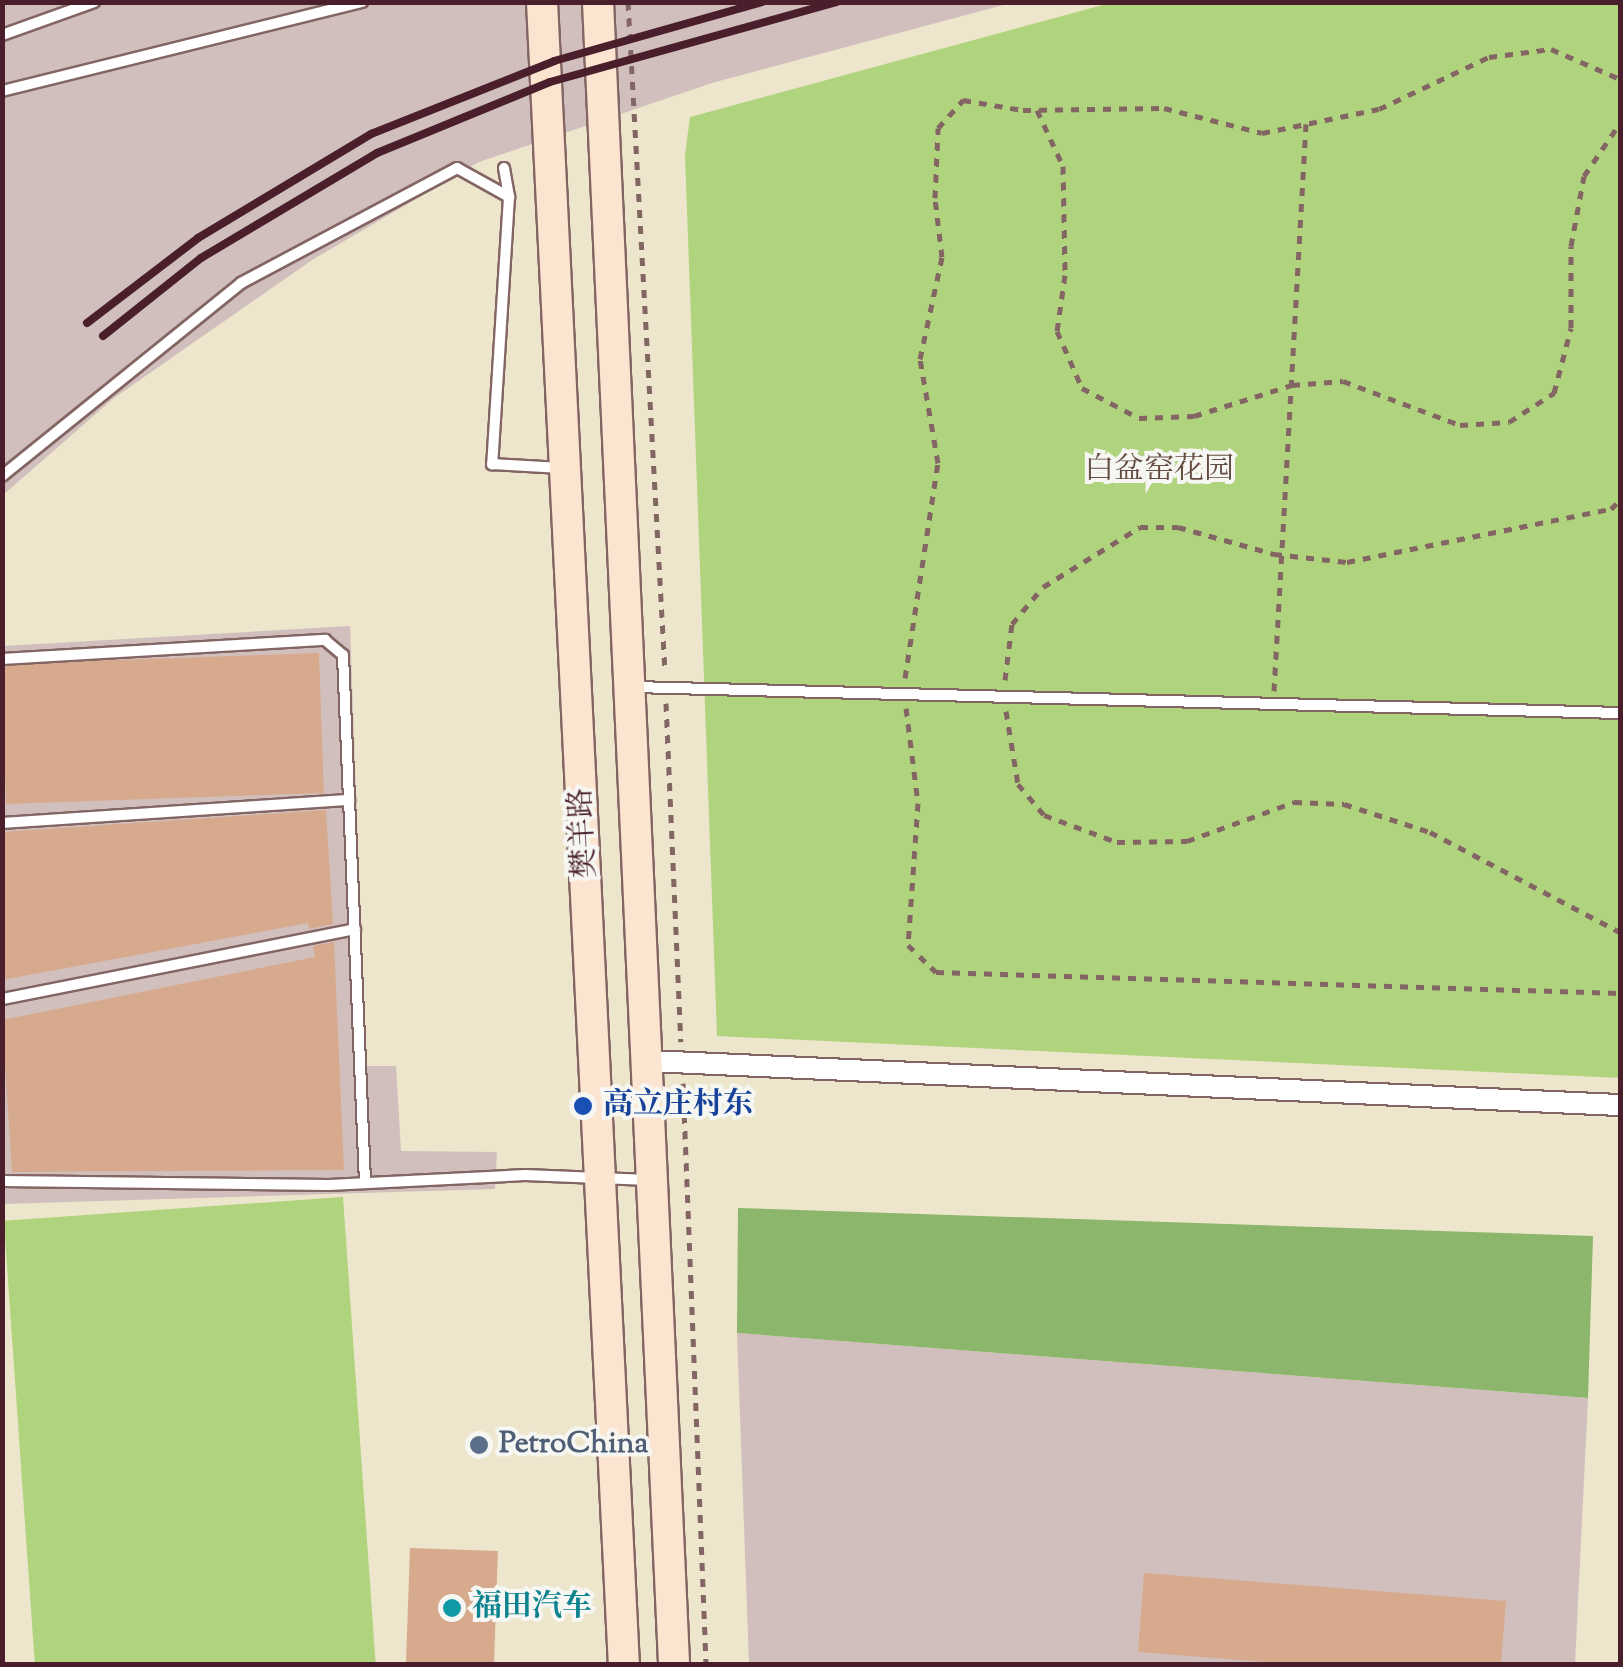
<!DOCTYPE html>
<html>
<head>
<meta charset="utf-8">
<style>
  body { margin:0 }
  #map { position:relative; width:1623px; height:1667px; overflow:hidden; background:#ede6cc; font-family:"Sorts Mill Goudy","Noto Serif SC",serif }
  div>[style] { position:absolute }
  .industrial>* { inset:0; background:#d1bfbd }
  .green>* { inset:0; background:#b0d47d; transform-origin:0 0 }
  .forest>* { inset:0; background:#8cb66c }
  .building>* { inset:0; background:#d7aa8d; transform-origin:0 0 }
  .path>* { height:5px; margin-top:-2.5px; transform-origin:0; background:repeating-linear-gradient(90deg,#836563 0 8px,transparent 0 16px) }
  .roads { filter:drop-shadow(2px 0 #836563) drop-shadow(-2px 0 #836563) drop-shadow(0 2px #836563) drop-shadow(0 -2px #836563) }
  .service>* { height:10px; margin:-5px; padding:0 5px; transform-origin:5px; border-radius:5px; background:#fff }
  .minor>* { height:20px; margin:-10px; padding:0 10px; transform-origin:10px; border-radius:10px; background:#fff }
  .secondary>* { height:30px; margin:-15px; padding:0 15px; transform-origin:15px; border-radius:15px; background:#fce5d0 }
  .rail>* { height:8px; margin:-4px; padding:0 4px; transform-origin:4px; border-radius:4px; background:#4a1f2b }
  .dots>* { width:28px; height:28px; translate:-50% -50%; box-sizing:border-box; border:5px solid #f6f6f2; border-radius:50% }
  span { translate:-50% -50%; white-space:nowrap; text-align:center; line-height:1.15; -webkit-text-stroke:8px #f6f6f2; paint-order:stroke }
  .park-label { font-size:30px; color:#644c40 }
  .street-label { font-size:30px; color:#4a1f2b }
  .transit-label { font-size:30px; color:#164399; font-weight:700 }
  .left { translate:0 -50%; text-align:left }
  .service-label { font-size:30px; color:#4e5e75; font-weight:700 }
  .culture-label { font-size:30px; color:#0d838f; font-weight:700 }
  .frame { position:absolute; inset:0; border:5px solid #4a1f2b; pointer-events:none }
</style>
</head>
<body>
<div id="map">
  <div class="industrial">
    <i style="clip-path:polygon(3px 3px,1011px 3px,712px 83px,479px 162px,312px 260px,114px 398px,3px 495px)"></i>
    <i style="clip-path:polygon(350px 626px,366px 1066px,396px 1066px,401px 1151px,497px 1152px,495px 1189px,3px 1204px,3px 646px)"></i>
    <i style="clip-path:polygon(737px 1333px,1588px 1398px,1575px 1664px,749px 1664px)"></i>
  </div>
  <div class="green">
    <i style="clip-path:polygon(1110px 3px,1620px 3px,1620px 1078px,717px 1036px,685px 155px,690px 117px)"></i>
    <i style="left:343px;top:1197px;width:468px;height:340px;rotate:86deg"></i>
  </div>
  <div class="forest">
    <i style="clip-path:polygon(738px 1208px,1593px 1236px,1588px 1398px,737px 1333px)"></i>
  </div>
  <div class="building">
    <i style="left:319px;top:653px;width:140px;height:318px;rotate:88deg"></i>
    <i style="clip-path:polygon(326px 810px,333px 924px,309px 929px,308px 923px,2px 980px,2px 832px)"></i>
    <i style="clip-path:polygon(334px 942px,344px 1170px,12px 1172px,2px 1020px,315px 957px,313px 946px)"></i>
    <i style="left:410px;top:1548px;width:88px;height:116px;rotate:2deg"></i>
    <i style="clip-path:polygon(1144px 1573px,1506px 1601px,1501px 1664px,1291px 1664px,1138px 1652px)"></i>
  </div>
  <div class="path">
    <i style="left:628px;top:2px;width:671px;rotate:86.84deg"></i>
    <i style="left:1037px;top:110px;width:62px;rotate:65.1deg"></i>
    <i style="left:1063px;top:166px;width:109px;rotate:88.9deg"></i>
    <i style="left:1065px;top:275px;width:57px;rotate:98.1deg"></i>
    <i style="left:1057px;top:331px;width:62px;rotate:66.3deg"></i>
    <i style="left:1082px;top:388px;width:64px;rotate:27.8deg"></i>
    <i style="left:1139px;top:418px;width:55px;rotate:-2.1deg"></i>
    <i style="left:1194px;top:416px;width:103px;rotate:-17.6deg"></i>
    <i style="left:1292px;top:385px;width:51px;rotate:-4.5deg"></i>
    <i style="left:1343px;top:381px;width:125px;rotate:20.6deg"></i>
    <i style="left:1460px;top:425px;width:49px;rotate:-3.5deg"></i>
    <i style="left:1509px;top:422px;width:54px;rotate:-32.8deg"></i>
    <i style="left:1554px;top:393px;width:67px;rotate:-75.3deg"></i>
    <i style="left:1571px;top:328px;width:82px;rotate:-90deg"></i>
    <i style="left:1571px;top:246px;width:71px;rotate:-79.5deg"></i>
    <i style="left:1584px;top:176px;width:64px;rotate:-55.8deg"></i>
    <i style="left:905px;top:678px;width:218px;rotate:-81.3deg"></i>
    <i style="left:938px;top:463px;width:106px;rotate:-99.8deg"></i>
    <i style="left:920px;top:359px;width:104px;rotate:-77.8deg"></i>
    <i style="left:942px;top:257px;width:59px;rotate:-96.8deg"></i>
    <i style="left:935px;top:198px;width:70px;rotate:-87.5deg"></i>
    <i style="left:938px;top:128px;width:38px;rotate:-48deg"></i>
    <i style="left:963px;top:100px;width:61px;rotate:9.5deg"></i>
    <i style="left:1023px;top:110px;width:141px;rotate:-0.8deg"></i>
    <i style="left:1164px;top:108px;width:101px;rotate:14.3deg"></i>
    <i style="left:1262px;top:133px;width:119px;rotate:-11.6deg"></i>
    <i style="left:1379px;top:109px;width:122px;rotate:-25.3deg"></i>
    <i style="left:1489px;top:57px;width:63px;rotate:-7.4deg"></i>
    <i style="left:1551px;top:49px;width:75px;rotate:23.5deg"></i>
    <i style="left:1005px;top:680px;width:56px;rotate:-82.9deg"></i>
    <i style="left:1012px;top:624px;width:48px;rotate:-50deg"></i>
    <i style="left:1043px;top:587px;width:114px;rotate:-31.7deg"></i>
    <i style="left:1140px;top:527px;width:38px"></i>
    <i style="left:1178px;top:527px;width:100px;rotate:15.7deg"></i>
    <i style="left:1274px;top:554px;width:73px;rotate:6.3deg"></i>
    <i style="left:1347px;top:562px;width:269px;rotate:-11.4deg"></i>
    <i style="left:1611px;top:509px;width:13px;rotate:-45deg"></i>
    <i style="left:1274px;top:691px;width:568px;rotate:-86.77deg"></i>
    <i style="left:666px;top:703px;width:339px;rotate:87.5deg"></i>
    <i style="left:906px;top:708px;width:96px;rotate:82.8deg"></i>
    <i style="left:918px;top:803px;width:142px;rotate:94deg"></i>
    <i style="left:908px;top:945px;width:39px;rotate:44deg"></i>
    <i style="left:936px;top:972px;width:684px;rotate:1.76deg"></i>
    <i style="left:1006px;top:711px;width:74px;rotate:80.7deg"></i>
    <i style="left:1018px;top:784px;width:40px;rotate:50deg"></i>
    <i style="left:1044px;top:815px;width:78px;rotate:20.3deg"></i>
    <i style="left:1117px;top:842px;width:70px;rotate:-0.8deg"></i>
    <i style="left:1187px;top:841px;width:114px;rotate:-20deg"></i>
    <i style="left:1294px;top:802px;width:50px;rotate:2.3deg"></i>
    <i style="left:1344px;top:804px;width:90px;rotate:18deg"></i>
    <i style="left:1430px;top:832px;width:215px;rotate:27.8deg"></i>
    <i style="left:683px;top:1083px;width:581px;rotate:87.73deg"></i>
  </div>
  <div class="roads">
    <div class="service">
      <i style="left:2px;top:35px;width:98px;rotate:-19.7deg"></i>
      <i style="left:2px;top:91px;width:371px;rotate:-13.9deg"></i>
      <i style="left:504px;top:168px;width:29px;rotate:80deg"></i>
      <i style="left:509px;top:197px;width:268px;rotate:93.6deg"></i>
      <i style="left:492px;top:464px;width:69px;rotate:3.3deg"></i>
      <i style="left:2px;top:476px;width:307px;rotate:-38.9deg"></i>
      <i style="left:241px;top:283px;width:245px;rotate:-28deg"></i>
      <i style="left:457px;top:168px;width:60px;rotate:29.1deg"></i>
      <i style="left:2px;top:659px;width:324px;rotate:-3.4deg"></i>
      <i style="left:325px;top:640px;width:23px;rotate:40deg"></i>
      <i style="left:343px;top:655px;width:528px;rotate:87.61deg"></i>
      <i style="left:634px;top:687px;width:986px;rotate:1.51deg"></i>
      <i style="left:2px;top:823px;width:348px;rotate:-3.8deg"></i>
      <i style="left:2px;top:999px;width:360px;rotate:-11.2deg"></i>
      <i style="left:2px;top:1181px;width:327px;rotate:0.7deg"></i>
      <i style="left:329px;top:1185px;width:196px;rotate:-2.9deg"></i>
      <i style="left:525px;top:1175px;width:124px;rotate:2.3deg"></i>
    </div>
    <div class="minor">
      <i style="left:650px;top:1061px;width:971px;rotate:2.6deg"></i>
    </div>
    <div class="secondary">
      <i style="left:542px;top:2px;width:1664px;rotate:87.18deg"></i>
      <i style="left:598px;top:2px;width:1664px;rotate:87.38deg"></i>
    </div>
  </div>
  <div class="rail">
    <i style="left:87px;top:323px;width:140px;rotate:-37.4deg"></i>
    <i style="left:198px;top:238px;width:202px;rotate:-31deg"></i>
    <i style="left:371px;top:134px;width:197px;rotate:-21.7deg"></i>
    <i style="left:554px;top:61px;width:216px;rotate:-15.8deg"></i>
    <i style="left:103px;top:336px;width:125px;rotate:-38.5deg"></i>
    <i style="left:201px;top:258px;width:205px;rotate:-30.8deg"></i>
    <i style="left:377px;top:153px;width:187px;rotate:-22.3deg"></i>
    <i style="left:550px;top:82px;width:298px;rotate:-15.6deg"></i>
  </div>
  <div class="dots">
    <i style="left:583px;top:1106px;background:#1a4fb4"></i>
    <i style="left:479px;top:1445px;background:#5c6f8a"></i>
    <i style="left:452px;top:1608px;background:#0f9aa8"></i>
  </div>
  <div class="park-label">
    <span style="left:1159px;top:471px">白盆窑花园</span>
  </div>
  <div class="street-label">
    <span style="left:585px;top:833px;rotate:-93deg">樊羊路</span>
  </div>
  <div class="transit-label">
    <span class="left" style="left:603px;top:1106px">高立庄村东</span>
  </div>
  <div class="service-label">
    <span class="left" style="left:499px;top:1445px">PetroChina</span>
  </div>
  <div class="culture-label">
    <span class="left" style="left:472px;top:1608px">福田汽车</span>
  </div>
  <div class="frame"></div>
</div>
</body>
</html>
